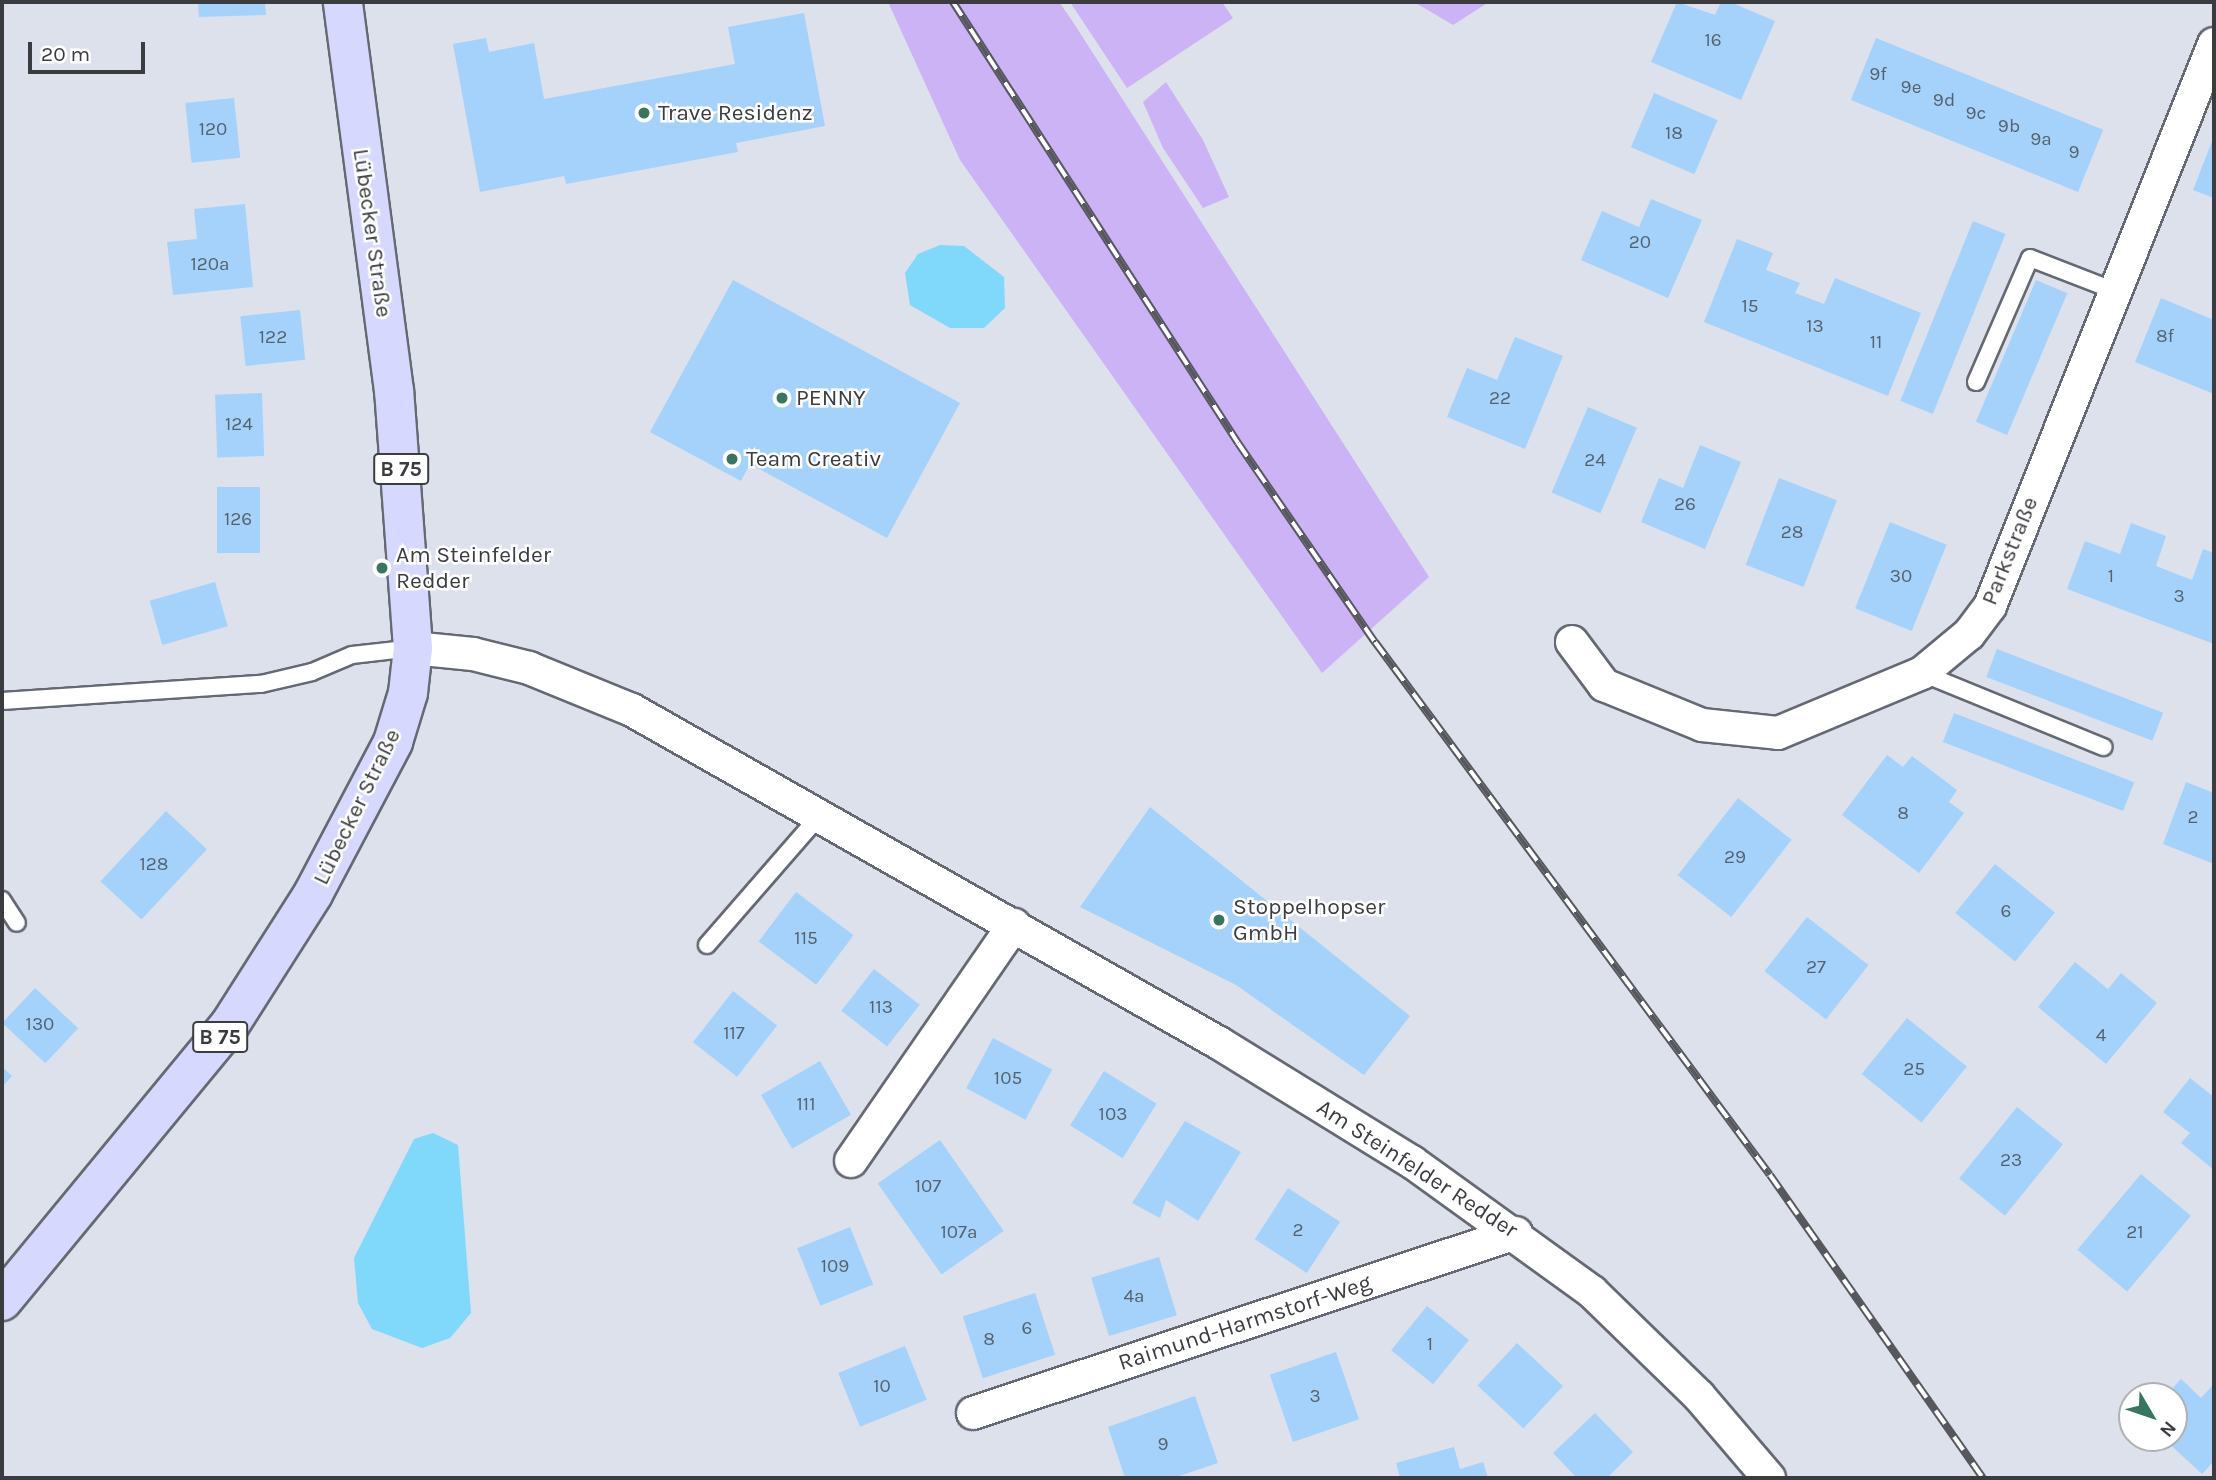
<!DOCTYPE html>
<html>
<head>
<meta charset="utf-8">
<style>
  body { margin:0 }
  #map { position:relative; width:2216px; height:1480px; overflow:hidden; background:#dce1ec; font-family:Karla,sans-serif }
  div>[style] { position:absolute }
  .green>* { inset:0; background:#ccb3f5 }
  .water>* { inset:0; background:#80d8fb }
  .building>* { inset:0; background:#a5d2fa; transform-origin:0 0 }
  .roads { filter:drop-shadow(2px 0 #646972) drop-shadow(-2px 0 #646972) drop-shadow(0 2px #646972) drop-shadow(0 -2px #646972) }
  .service>* { height:16px; margin:-8px; padding:0 8px; transform-origin:8px; border-radius:8px; background:#fff }
  .minor>* { height:32px; margin:-16px; padding:0 16px; transform-origin:16px; border-radius:16px; background:#fff }
  .primary>* { height:38px; margin:-19px; padding:0 19px; transform-origin:19px; border-radius:19px; background:#d7d8fe }
  .rail>* { height:8px; margin-top:-4px; transform-origin:0; background:repeating-linear-gradient(90deg,#fff 0 16px,#56585d 0 32px); box-sizing:border-box; border-block:2px solid #56585d }
  .dots>* { width:19px; height:19px; translate:-50% -50%; box-sizing:border-box; border:4px solid #fff; border-radius:50% }
  span { translate:-50% -50%; white-space:nowrap; text-align:center; line-height:1.15; -webkit-text-stroke:5px #fff; paint-order:stroke }
  .number-label { font-size:19px; color:#55626e }
  .number-label span { -webkit-text-stroke-width:0 }
  .shield-label span { padding:2px 5px; background:#fff; border:2px solid; border-radius:5px; -webkit-text-stroke-width:0 }
  .shield-label { font-size:21px; color:#3a3c40; font-weight:700 }
  .poi-label { font-size:23px; color:#3a3c40 }
  .left { translate:0 -50%; text-align:left }
  .street-label { font-size:23px; color:#3a3c40 }
  .frame { position:absolute; inset:0; border:4px solid #3a3c40; pointer-events:none }
  .north { position:absolute; left:2118px; top:1382px; width:70px; height:70px; box-sizing:border-box; background:#fff; border:2px solid #b0b1b3; border-radius:50%; rotate:129deg; font-size:19px; font-weight:700; line-height:28px; text-align:center; color:#3a3c40 }
  .north::after { content:''; display:block; margin:auto; width:24px; height:32px; background:#397661; clip-path:polygon(50% 0,100% 100%,50% 72%,0 100%) }
  .scale { position:absolute; left:28px; top:42px; width:117px; height:32px; box-sizing:border-box; border:4px solid #3a3c40; border-top:0; padding-left:9px; font-size:21px; line-height:24px; white-space:nowrap; color:#3a3c40; -webkit-text-stroke:5px #fff; paint-order:stroke }
</style>
</head>
<body>
<div id="map">
  <div class="green">
    <i style="clip-path:polygon(888px 2px,1059px 2px,1071px 19px,1429px 577px,1322px 673px,960px 160px)"></i>
    <i style="clip-path:polygon(1070px 2px,1222px 2px,1233px 18px,1127px 88px)"></i>
    <i style="clip-path:polygon(1414px 2px,1489px 2px,1453px 25px)"></i>
    <i style="clip-path:polygon(1166px 82px,1203px 140px,1229px 197px,1203px 208px,1163px 148px,1143px 102px)"></i>
  </div>
  <div class="water">
    <i style="clip-path:polygon(940px 245px,964px 246px,1004px 277px,1005px 308px,984px 328px,950px 328px,910px 305px,905px 273px,918px 254px)"></i>
    <i style="clip-path:polygon(433px 1133px,458px 1145px,471px 1313px,450px 1338px,422px 1348px,372px 1329px,358px 1303px,354px 1258px,414px 1139px)"></i>
  </div>
  <div class="building">
    <i style="clip-path:polygon(198px 2px,265px 2px,266px 15px,199px 17px)"></i>
    <i style="clip-path:polygon(1677px 2px,1715px 15px,1721px 2px,1730px 2px,1775px 21px,1741px 100px,1651px 62px)"></i>
    <i style="clip-path:polygon(804px 13px,825px 126px,736px 143px,738px 152px,566px 184px,564px 176px,480px 192px,453px 44px,486px 38px,489px 52px,534px 43px,544px 99px,735px 64px,728px 27px)"></i>
    <i style="left:1876px;top:38px;width:245px;height:67px;rotate:22deg"></i>
    <i style="left:1654px;top:93px;width:69px;height:59px;rotate:23deg"></i>
    <i style="left:234px;top:98px;width:60px;height:49px;rotate:84deg"></i>
    <i style="clip-path:polygon(2214px 136px,2214px 198px,2193px 190px)"></i>
    <i style="clip-path:polygon(1651px 199px,1702px 220px,1668px 298px,1581px 260px,1602px 211px,1639px 227px)"></i>
    <i style="clip-path:polygon(245px 204px,253px 287px,173px 295px,167px 242px,197px 239px,194px 209px)"></i>
    <i style="left:1973px;top:221px;width:35px;height:194px;rotate:22deg"></i>
    <i style="clip-path:polygon(1737px 239px,1773px 253px,1766px 270px,1800px 283px,1795px 293px,1824px 304px,1835px 278px,1921px 313px,1888px 396px,1704px 322px)"></i>
    <i style="clip-path:polygon(733px 280px,960px 403px,887px 538px,750px 464px,741px 481px,650px 432px)"></i>
    <i style="left:2036px;top:280px;width:34px;height:154px;rotate:23deg"></i>
    <i style="clip-path:polygon(2161px 298px,2214px 320px,2214px 394px,2135px 362px)"></i>
    <i style="left:300px;top:310px;width:50px;height:60px;rotate:84deg"></i>
    <i style="clip-path:polygon(1515px 337px,1563px 356px,1525px 449px,1447px 417px,1467px 368px,1497px 380px)"></i>
    <i style="left:262px;top:393px;width:63px;height:47px;rotate:88deg"></i>
    <i style="left:1588px;top:407px;width:53px;height:93px;rotate:23deg"></i>
    <i style="clip-path:polygon(1700px 445px,1741px 462px,1705px 549px,1641px 522px,1659px 478px,1683px 488px)"></i>
    <i style="left:1779px;top:478px;width:62px;height:93px;rotate:21deg"></i>
    <i style="left:217px;top:487px;width:43px;height:66px"></i>
    <i style="left:1890px;top:522px;width:61px;height:93px;rotate:22deg"></i>
    <i style="clip-path:polygon(2131px 523px,2166px 536px,2156px 566px,2192px 580px,2203px 549px,2214px 553px,2214px 644px,2067px 589px,2085px 541px,2120px 554px)"></i>
    <i style="left:215px;top:582px;width:46px;height:68px;rotate:74deg"></i>
    <i style="left:1997px;top:649px;width:178px;height:30px;rotate:21deg"></i>
    <i style="left:1954px;top:713px;width:193px;height:31px;rotate:21deg"></i>
    <i style="clip-path:polygon(1887px 755px,1903px 767px,1912px 756px,1957px 790px,1949px 802px,1964px 813px,1919px 873px,1842px 815px)"></i>
    <i style="clip-path:polygon(2186px 782px,2214px 793px,2214px 864px,2163px 844px)"></i>
    <i style="left:1738px;top:798px;width:68px;height:98px;rotate:38deg"></i>
    <i style="clip-path:polygon(1150px 807px,1410px 1016px,1364px 1075px,1236px 985px,1080px 907px)"></i>
    <i style="left:166px;top:811px;width:56px;height:96px;rotate:43deg"></i>
    <i style="left:1995px;top:864px;width:77px;height:63px;rotate:39deg"></i>
    <i style="left:796px;top:892px;width:72px;height:62px;rotate:37deg"></i>
    <i style="left:1807px;top:917px;width:78px;height:69px;rotate:38deg"></i>
    <i style="clip-path:polygon(2075px 962px,2108px 989px,2121px 973px,2157px 1003px,2106px 1064px,2038px 1007px)"></i>
    <i style="left:874px;top:969px;width:58px;height:53px;rotate:38deg"></i>
    <i style="left:35px;top:988px;width:59px;height:48px;rotate:43deg"></i>
    <i style="left:733px;top:991px;width:56px;height:65px;rotate:38deg"></i>
    <i style="left:1907px;top:1018px;width:77px;height:72px;rotate:39deg"></i>
    <i style="left:993px;top:1038px;width:67px;height:57px;rotate:28deg"></i>
    <i style="left:820px;top:1061px;width:62px;height:68px;rotate:60deg"></i>
    <i style="clip-path:polygon(2px 1067px,12px 1076px,2px 1087px)"></i>
    <i style="left:1104px;top:1071px;width:62px;height:64px;rotate:32deg"></i>
    <i style="clip-path:polygon(2190px 1078px,2214px 1097px,2214px 1170px,2181px 1143px,2190px 1133px,2163px 1112px)"></i>
    <i style="left:2017px;top:1107px;width:59px;height:92px;rotate:39deg"></i>
    <i style="clip-path:polygon(1185px 1121px,1241px 1152px,1198px 1221px,1166px 1200px,1160px 1218px,1132px 1203px)"></i>
    <i style="left:940px;top:1140px;width:111px;height:76px;rotate:55deg"></i>
    <i style="left:2141px;top:1174px;width:65px;height:99px;rotate:40deg"></i>
    <i style="left:1288px;top:1188px;width:62px;height:61px;rotate:33deg"></i>
    <i style="left:850px;top:1227px;width:62px;height:57px;rotate:68deg"></i>
    <i style="left:1159px;top:1257px;width:61px;height:71px;rotate:73deg"></i>
    <i style="left:1035px;top:1293px;width:65px;height:76px;rotate:72deg"></i>
    <i style="left:1427px;top:1306px;width:54px;height:57px;rotate:39deg"></i>
    <i style="left:1517px;top:1343px;width:63px;height:58px;rotate:43deg"></i>
    <i style="left:905px;top:1346px;width:58px;height:72px;rotate:68deg"></i>
    <i style="left:1336px;top:1352px;width:71px;height:70px;rotate:71deg"></i>
    <i style="clip-path:polygon(2181px 1379px,2201px 1398px,2214px 1384px,2214px 1461px,2202px 1474px,2163px 1438px,2174px 1438px,2174px 1396px,2165px 1396px)"></i>
    <i style="clip-path:polygon(1195px 1396px,1218px 1463px,1173px 1478px,1125px 1478px,1108px 1427px)"></i>
    <i style="clip-path:polygon(1595px 1413px,1633px 1452px,1607px 1478px,1577px 1478px,1553px 1453px)"></i>
    <i style="clip-path:polygon(1454px 1447px,1460px 1469px,1483px 1462px,1488px 1478px,1400px 1478px,1396px 1463px)"></i>
  </div>
  <div class="roads">
    <div class="service">
      <i style="left:1976px;top:382px;width:135px;rotate:-66.5deg"></i>
      <i style="left:2030px;top:258px;width:91px;rotate:21.2deg"></i>
      <i style="left:1922px;top:673px;width:196px;rotate:22.2deg"></i>
      <i style="left:2px;top:701px;width:260px;rotate:-3.8deg"></i>
      <i style="left:261px;top:684px;width:52px;rotate:-13.2deg"></i>
      <i style="left:312px;top:672px;width:43px;rotate:-23deg"></i>
      <i style="left:352px;top:655px;width:61px;rotate:-6.5deg"></i>
      <i style="left:2px;top:900px;width:27px;rotate:57deg"></i>
      <i style="left:707px;top:945px;width:174px;rotate:-49deg"></i>
    </div>
    <div class="minor">
      <i style="left:1572px;top:642px;width:54px;rotate:53.3deg"></i>
      <i style="left:1604px;top:685px;width:106px;rotate:22.2deg"></i>
      <i style="left:1702px;top:725px;width:76px;rotate:6deg"></i>
      <i style="left:1778px;top:733px;width:156px;rotate:-22.6deg"></i>
      <i style="left:1922px;top:673px;width:61px;rotate:-39.7deg"></i>
      <i style="left:1969px;top:634px;width:35px;rotate:-53deg"></i>
      <i style="left:1990px;top:606px;width:605px;rotate:-68.27deg"></i>
      <i style="left:413px;top:648px;width:60px;rotate:5.7deg"></i>
      <i style="left:473px;top:654px;width:58px;rotate:14deg"></i>
      <i style="left:529px;top:668px;width:111px;rotate:22.2deg"></i>
      <i style="left:632px;top:710px;width:675px;rotate:29.57deg"></i>
      <i style="left:1219px;top:1043px;width:227px;rotate:31.7deg"></i>
      <i style="left:1412px;top:1162px;width:222px;rotate:35.8deg"></i>
      <i style="left:1592px;top:1292px;width:149px;rotate:44.2deg"></i>
      <i style="left:1699px;top:1396px;width:108px;rotate:49.5deg"></i>
      <i style="left:851px;top:1161px;width:287px;rotate:-55.4deg"></i>
      <i style="left:973px;top:1413px;width:572px;rotate:-18.34deg"></i>
    </div>
    <div class="primary">
      <i style="left:2px;top:1301px;width:357px;rotate:-50.5deg"></i>
      <i style="left:229px;top:1026px;width:156px;rotate:-57.5deg"></i>
      <i style="left:313px;top:894px;width:172px;rotate:-62.2deg"></i>
      <i style="left:393px;top:742px;width:51px;rotate:-73deg"></i>
      <i style="left:408px;top:693px;width:45px;rotate:-83.7deg"></i>
      <i style="left:413px;top:648px;width:258px;rotate:-94.2deg"></i>
      <i style="left:394px;top:391px;width:392px;rotate:-97.5deg"></i>
    </div>
  </div>
  <div class="rail">
    <i style="left:953px;top:2px;width:525px;rotate:57.13deg"></i>
    <i style="left:1238px;top:443px;width:242px;rotate:55.5deg"></i>
    <i style="left:1375px;top:642px;width:663px;rotate:53.46deg"></i>
    <i style="left:1770px;top:1175px;width:370px;rotate:54.9deg"></i>
  </div>
  <div class="dots">
    <i style="left:644px;top:113px;background:#397661"></i>
    <i style="left:782px;top:398px;background:#397661"></i>
    <i style="left:732px;top:459px;background:#397661"></i>
    <i style="left:382px;top:568px;background:#397661"></i>
    <i style="left:1219px;top:920px;background:#397661"></i>
  </div>
  <div class="number-label">
    <span style="left:1713px;top:41px">16</span>
    <span style="left:1878px;top:75px">9f</span>
    <span style="left:1911px;top:88px">9e</span>
    <span style="left:1944px;top:101px">9d</span>
    <span style="left:1976px;top:114px">9c</span>
    <span style="left:2009px;top:127px">9b</span>
    <span style="left:213px;top:130px">120</span>
    <span style="left:1674px;top:134px">18</span>
    <span style="left:2041px;top:140px">9a</span>
    <span style="left:2074px;top:153px">9</span>
    <span style="left:1640px;top:243px">20</span>
    <span style="left:210px;top:265px">120a</span>
    <span style="left:1750px;top:307px">15</span>
    <span style="left:1815px;top:327px">13</span>
    <span style="left:2165px;top:337px">8f</span>
    <span style="left:273px;top:338px">122</span>
    <span style="left:1876px;top:343px">11</span>
    <span style="left:1500px;top:399px">22</span>
    <span style="left:239px;top:425px">124</span>
    <span style="left:1595px;top:461px">24</span>
    <span style="left:1685px;top:505px">26</span>
    <span style="left:238px;top:520px">126</span>
    <span style="left:1792px;top:533px">28</span>
    <span style="left:1901px;top:577px">30</span>
    <span style="left:2111px;top:577px">1</span>
    <span style="left:2179px;top:597px">3</span>
    <span style="left:1903px;top:814px">8</span>
    <span style="left:2193px;top:818px">2</span>
    <span style="left:1735px;top:858px">29</span>
    <span style="left:154px;top:865px">128</span>
    <span style="left:2006px;top:912px">6</span>
    <span style="left:806px;top:939px">115</span>
    <span style="left:1816px;top:968px">27</span>
    <span style="left:881px;top:1008px">113</span>
    <span style="left:40px;top:1025px">130</span>
    <span style="left:734px;top:1034px">117</span>
    <span style="left:2101px;top:1036px">4</span>
    <span style="left:1914px;top:1070px">25</span>
    <span style="left:1008px;top:1079px">105</span>
    <span style="left:806px;top:1105px">111</span>
    <span style="left:1113px;top:1115px">103</span>
    <span style="left:2011px;top:1161px">23</span>
    <span style="left:928px;top:1187px">107</span>
    <span style="left:1298px;top:1231px">2</span>
    <span style="left:959px;top:1233px">107a</span>
    <span style="left:2135px;top:1233px">21</span>
    <span style="left:835px;top:1267px">109</span>
    <span style="left:1134px;top:1297px">4a</span>
    <span style="left:1027px;top:1329px">6</span>
    <span style="left:989px;top:1340px">8</span>
    <span style="left:1430px;top:1345px">1</span>
    <span style="left:882px;top:1387px">10</span>
    <span style="left:1315px;top:1397px">3</span>
    <span style="left:1163px;top:1445px">9</span>
  </div>
  <div class="shield-label">
    <span style="left:401px;top:469px">B 75</span>
    <span style="left:220px;top:1037px">B 75</span>
  </div>
  <div class="poi-label">
    <span class="left" style="left:658px;top:113px">Trave Residenz</span>
    <span class="left" style="left:796px;top:398px">PENNY</span>
    <span class="left" style="left:746px;top:459px">Team Creativ</span>
    <span class="left" style="left:396px;top:568px">Am Steinfelder<br>Redder</span>
    <span class="left" style="left:1233px;top:920px">Stoppelhopser<br>GmbH</span>
  </div>
  <div class="street-label">
    <span style="left:372px;top:233px;rotate:82deg">Lübecker Straße</span>
    <span style="left:2010px;top:551px;rotate:-68deg">Parkstraße</span>
    <span style="left:357px;top:807px;rotate:-64deg">Lübecker Straße</span>
    <span style="left:1417px;top:1169px;rotate:33deg">Am Steinfelder Redder</span>
    <span style="left:1245px;top:1323px;rotate:-18deg">Raimund-Harmstorf-Weg</span>
  </div>
  <div class="frame"></div>
  <div class="north">N</div>
  <div class="scale">20 m</div>
</div>
</body>
</html>
